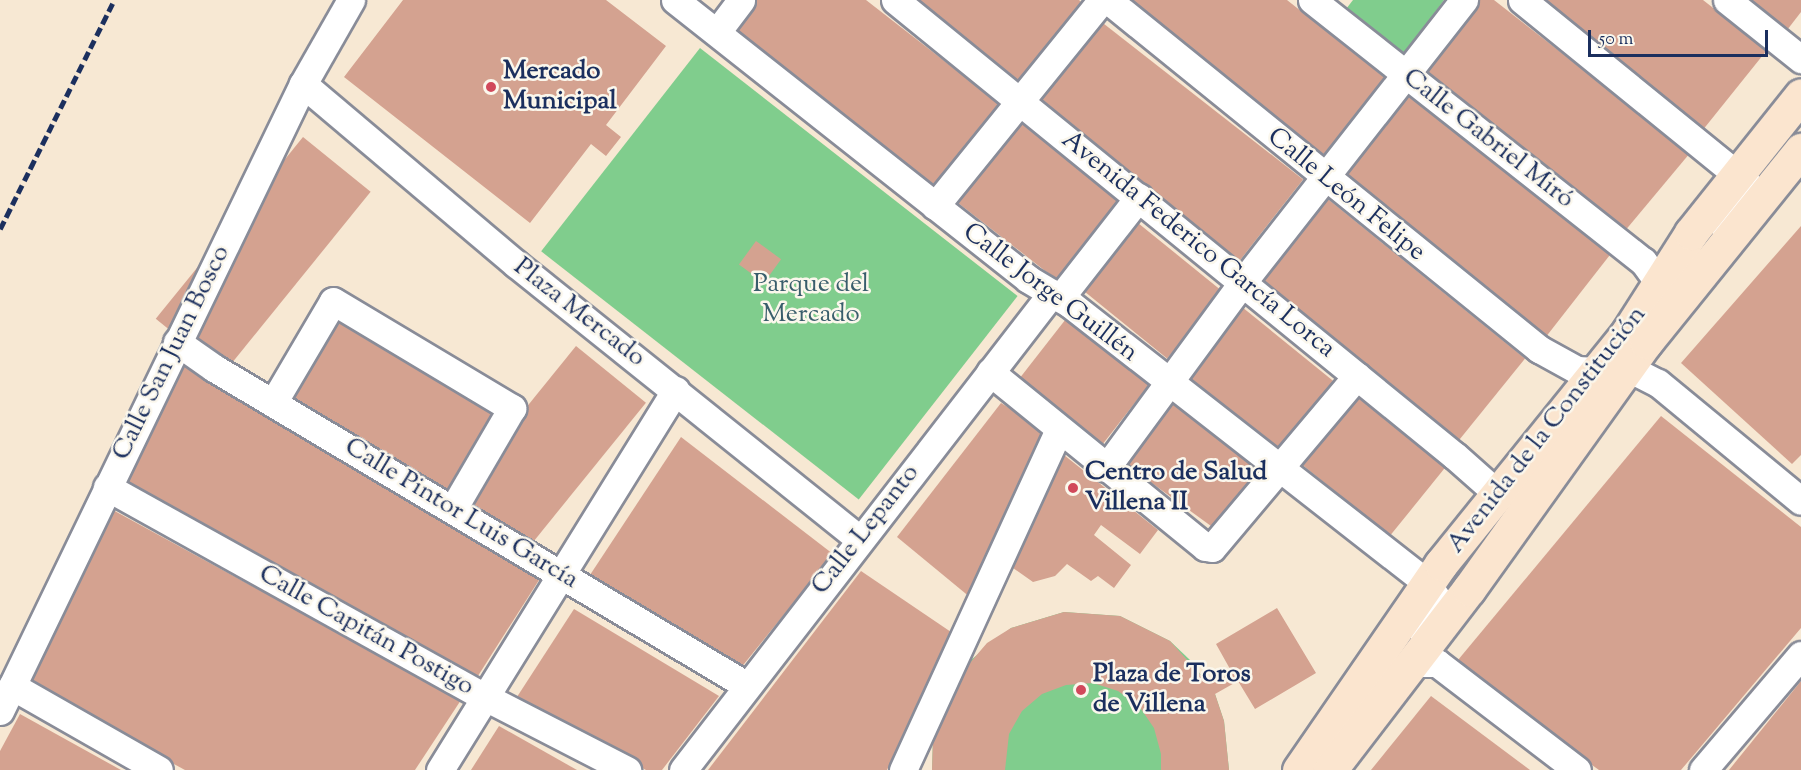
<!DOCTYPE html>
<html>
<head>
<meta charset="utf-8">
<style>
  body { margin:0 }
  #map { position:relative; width:1801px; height:770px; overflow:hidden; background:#f7e8d3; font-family:"Sorts Mill Goudy",serif }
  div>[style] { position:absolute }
  .green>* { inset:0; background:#80cd8d; transform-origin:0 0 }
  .building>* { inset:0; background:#d4a290; transform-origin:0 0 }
  .roads { filter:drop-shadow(2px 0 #898c98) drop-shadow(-2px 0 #898c98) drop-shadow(0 2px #898c98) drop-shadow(0 -2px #898c98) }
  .street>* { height:27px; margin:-13.5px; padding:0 13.5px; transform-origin:13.5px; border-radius:13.5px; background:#fff }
  .secondary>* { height:33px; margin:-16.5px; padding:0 16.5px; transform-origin:16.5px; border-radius:16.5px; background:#fbe5cf }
  .rail>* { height:4.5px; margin-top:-2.25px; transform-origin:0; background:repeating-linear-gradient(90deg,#1b2f5e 0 9px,transparent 0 13.5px) }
  .dots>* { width:16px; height:16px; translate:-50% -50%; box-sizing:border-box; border:3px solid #fbf7ec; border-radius:50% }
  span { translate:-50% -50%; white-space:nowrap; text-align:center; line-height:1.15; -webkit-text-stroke:5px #fbf7ec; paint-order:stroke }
  .poi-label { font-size:26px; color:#1b2f5e; font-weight:700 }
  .left { translate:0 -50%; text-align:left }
  .street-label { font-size:26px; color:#1b2f5e }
  .park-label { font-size:26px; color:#395e6c }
  .scale { position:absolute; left:1588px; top:30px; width:180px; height:27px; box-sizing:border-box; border:3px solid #1b2f5e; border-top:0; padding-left:8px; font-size:18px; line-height:21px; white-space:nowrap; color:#1b2f5e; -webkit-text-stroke:4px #fbf7ec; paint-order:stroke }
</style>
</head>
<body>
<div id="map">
  <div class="green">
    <i style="clip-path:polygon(1353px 0,1444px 0,1401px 60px,1343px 13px)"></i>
    <i style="left:700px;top:48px;width:403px;height:258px;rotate:38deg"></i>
    <i style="clip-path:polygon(1064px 612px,1120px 616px,1170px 641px,1190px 660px,1215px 694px,1224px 721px,1229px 770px,932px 770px,933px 738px,940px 711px,967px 663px,1011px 628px)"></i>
  </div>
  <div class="building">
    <i style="clip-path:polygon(403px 0,606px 0,666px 46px,606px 125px,621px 137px,606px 156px,591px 144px,530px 223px,344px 77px)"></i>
    <i style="clip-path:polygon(750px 0,866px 0,1001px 105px,934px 189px,730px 25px)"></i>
    <i style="clip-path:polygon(910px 0,1079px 0,1081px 2px,1016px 83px)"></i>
    <i style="clip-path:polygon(1120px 0,1287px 0,1389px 81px,1322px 163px)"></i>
    <i style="clip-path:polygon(1480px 0,1494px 0,1690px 153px,1624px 232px,1420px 75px)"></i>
    <i style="clip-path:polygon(1538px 0,1703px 0,1767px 50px,1702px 131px)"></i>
    <i style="clip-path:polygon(1742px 0,1801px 0,1801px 12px,1784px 34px)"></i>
    <i style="left:1099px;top:20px;width:259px;height:104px;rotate:38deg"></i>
    <i style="left:1406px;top:92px;width:261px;height:106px;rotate:38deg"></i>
    <i style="left:1019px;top:121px;width:132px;height:102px;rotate:38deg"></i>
    <i style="left:303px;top:137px;width:87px;height:234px;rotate:39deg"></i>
    <i style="left:1323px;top:195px;width:260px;height:106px;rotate:39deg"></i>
    <i style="left:1138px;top:223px;width:108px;height:87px;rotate:39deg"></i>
    <i style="clip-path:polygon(1801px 226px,1801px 455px,1792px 464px,1681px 363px)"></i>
    <i style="left:756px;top:241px;width:31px;height:29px;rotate:36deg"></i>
    <i style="left:1242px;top:307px;width:121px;height:88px;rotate:39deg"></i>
    <i style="left:1069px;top:315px;width:106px;height:84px;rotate:38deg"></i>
    <i style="left:340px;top:316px;width:185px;height:100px;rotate:32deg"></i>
    <i style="left:576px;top:346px;width:90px;height:194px;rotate:39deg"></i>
    <i style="clip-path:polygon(181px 364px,539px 580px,476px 679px,121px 485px)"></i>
    <i style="left:1356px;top:395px;width:115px;height:88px;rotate:39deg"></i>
    <i style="left:1174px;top:399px;width:114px;height:81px;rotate:36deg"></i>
    <i style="clip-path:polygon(1001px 403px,1048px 432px,971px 598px,897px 537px)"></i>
    <i style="clip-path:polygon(1661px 416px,1801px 527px,1801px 628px,1681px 770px,1599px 770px,1453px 666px)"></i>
    <i style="clip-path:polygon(681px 437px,833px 554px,740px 669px,588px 578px)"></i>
    <i style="clip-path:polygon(1059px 451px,1158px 530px,1140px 554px,1101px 525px,1094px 535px,1131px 565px,1114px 588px,1098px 576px,1091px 581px,1067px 564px,1055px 576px,1033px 582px,1006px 563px)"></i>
    <i style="clip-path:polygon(111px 509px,461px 700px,415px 770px,185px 770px,26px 684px)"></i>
    <i style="clip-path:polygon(861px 571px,951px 632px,887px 770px,708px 770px)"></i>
    <i style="clip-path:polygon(1277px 608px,1316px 673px,1255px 709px,1238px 681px,1215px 694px,1224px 721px,1229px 770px,1161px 770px,1161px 754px,1154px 728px,1139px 706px,1118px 691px,1093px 683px,1066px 685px,1042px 694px,1022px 711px,1009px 734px,1005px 770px,932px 770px,933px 738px,951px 685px,987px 643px,1011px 628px,1064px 612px,1120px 616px,1170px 641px,1207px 682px,1230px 669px,1216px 644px)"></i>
    <i style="clip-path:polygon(574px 609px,719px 696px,662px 770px,646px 770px,515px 700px)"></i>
    <i style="clip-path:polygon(1801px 681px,1801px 770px,1729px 770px)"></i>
    <i style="clip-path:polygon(1431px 696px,1530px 770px,1371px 770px)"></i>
    <i style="clip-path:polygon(20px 714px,121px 770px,0 770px,0 751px)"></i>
    <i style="clip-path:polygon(499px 726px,577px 770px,471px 770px)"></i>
  </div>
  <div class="roads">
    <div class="street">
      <i style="left:675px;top:0;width:450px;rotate:38.3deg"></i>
      <i style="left:1028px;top:279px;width:49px;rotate:30.8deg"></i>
      <i style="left:1070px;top:304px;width:453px;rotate:38deg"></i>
      <i style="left:1427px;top:583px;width:20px;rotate:57deg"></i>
      <i style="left:1438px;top:600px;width:9px;rotate:90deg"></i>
      <i style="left:1438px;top:609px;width:28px;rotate:122deg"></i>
      <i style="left:895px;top:0;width:722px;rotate:39.16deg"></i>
      <i style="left:1455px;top:456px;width:45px;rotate:41.4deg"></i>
      <i style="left:1489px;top:486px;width:12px;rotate:66deg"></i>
      <i style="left:1108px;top:0;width:555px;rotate:39deg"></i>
      <i style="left:1539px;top:349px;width:43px;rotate:28.9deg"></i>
      <i style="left:1577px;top:370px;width:61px;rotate:2.8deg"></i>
      <i style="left:1638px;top:373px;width:22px;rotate:27deg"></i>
      <i style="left:1658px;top:383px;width:185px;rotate:39.5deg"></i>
      <i style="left:1312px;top:0;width:422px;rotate:38.3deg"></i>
      <i style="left:1643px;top:261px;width:27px;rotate:54deg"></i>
      <i style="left:1522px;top:0;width:289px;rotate:39.1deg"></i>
      <i style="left:1746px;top:182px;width:13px;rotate:99deg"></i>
      <i style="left:1744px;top:195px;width:36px;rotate:128deg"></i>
      <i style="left:1727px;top:0;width:95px;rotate:38.6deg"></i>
      <i style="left:717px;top:32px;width:40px;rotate:-53deg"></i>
      <i style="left:303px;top:84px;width:279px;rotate:40.2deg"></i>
      <i style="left:516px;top:264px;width:440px;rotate:38.7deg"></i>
      <i style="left:935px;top:206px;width:265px;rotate:-51deg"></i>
      <i style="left:1060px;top:298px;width:128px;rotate:-52deg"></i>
      <i style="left:177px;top:342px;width:45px;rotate:35.1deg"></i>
      <i style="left:214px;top:368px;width:619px;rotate:30.79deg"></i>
      <i style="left:990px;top:372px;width:277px;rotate:39.1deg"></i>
      <i style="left:1205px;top:547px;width:7px;rotate:8deg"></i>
      <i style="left:1212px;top:548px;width:225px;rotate:-49.9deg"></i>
      <i style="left:273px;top:403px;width:118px;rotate:-59.5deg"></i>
      <i style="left:333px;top:301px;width:209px;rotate:30.9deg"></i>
      <i style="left:512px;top:408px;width:117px;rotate:120.3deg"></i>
      <i style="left:1106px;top:468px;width:230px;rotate:-53.7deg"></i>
      <i style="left:1242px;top:283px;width:360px;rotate:-51.9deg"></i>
      <i style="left:107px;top:487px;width:432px;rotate:29.1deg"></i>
      <i style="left:485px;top:697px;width:160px;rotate:27.2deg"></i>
      <i style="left:1413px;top:663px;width:24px"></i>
      <i style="left:1437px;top:663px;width:176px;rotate:37.4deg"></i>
      <i style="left:12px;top:686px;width:169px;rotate:29.7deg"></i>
      <i style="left:0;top:711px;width:696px;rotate:-64.21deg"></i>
      <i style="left:303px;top:84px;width:97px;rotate:-60.3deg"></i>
      <i style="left:440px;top:770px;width:447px;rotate:-58.2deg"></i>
      <i style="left:683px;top:770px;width:603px;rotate:-52.28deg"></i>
      <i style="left:903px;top:770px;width:375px;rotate:-65.4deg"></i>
      <i style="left:1703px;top:770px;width:151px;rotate:-49.6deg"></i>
    </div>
    <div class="secondary">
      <i style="left:1299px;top:770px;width:250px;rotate:-55.4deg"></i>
      <i style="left:1441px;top:564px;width:298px;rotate:-51.1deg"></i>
      <i style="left:1628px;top:332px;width:117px;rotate:-57.5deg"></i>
      <i style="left:1691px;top:233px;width:176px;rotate:-51.4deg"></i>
      <i style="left:1330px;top:770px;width:228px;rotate:-52.5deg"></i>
      <i style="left:1469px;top:589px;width:304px;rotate:-54.4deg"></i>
      <i style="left:1646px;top:342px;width:247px;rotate:-51.1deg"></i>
    </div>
  </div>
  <div class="rail">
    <i style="left:0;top:229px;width:256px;rotate:-63.5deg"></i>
  </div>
  <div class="dots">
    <i style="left:491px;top:87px;background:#d1495b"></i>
    <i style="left:1073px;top:488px;background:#d1495b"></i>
    <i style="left:1081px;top:690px;background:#d1495b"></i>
  </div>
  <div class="poi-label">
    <span class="left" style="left:503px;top:87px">Mercado<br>Municipal</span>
    <span class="left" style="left:1085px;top:488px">Centro de Salud<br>Villena II</span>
    <span class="left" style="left:1093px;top:690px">Plaza de Toros<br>de Villena</span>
  </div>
  <div class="street-label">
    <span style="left:1488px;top:139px;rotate:38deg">Calle Gabriel Miró</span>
    <span style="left:1346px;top:195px;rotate:39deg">Calle León Felipe</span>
    <span style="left:1198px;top:245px;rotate:39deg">Avenida Federico García Lorca</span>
    <span style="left:1050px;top:293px;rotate:37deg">Calle Jorge Guillén</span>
    <span style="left:579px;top:313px;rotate:38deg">Plaza Mercado</span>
    <span style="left:172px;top:353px;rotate:-64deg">Calle San Juan Bosco</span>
    <span style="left:1547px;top:430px;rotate:-52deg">Avenida de la Constitución</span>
    <span style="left:461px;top:514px;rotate:31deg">Calle Pintor Luis García</span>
    <span style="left:866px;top:530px;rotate:-52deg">Calle Lepanto</span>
    <span style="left:366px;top:631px;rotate:29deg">Calle Capitán Postigo</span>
  </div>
  <div class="park-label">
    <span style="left:811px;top:300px">Parque del<br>Mercado</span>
  </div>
  <div class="scale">50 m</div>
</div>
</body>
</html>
